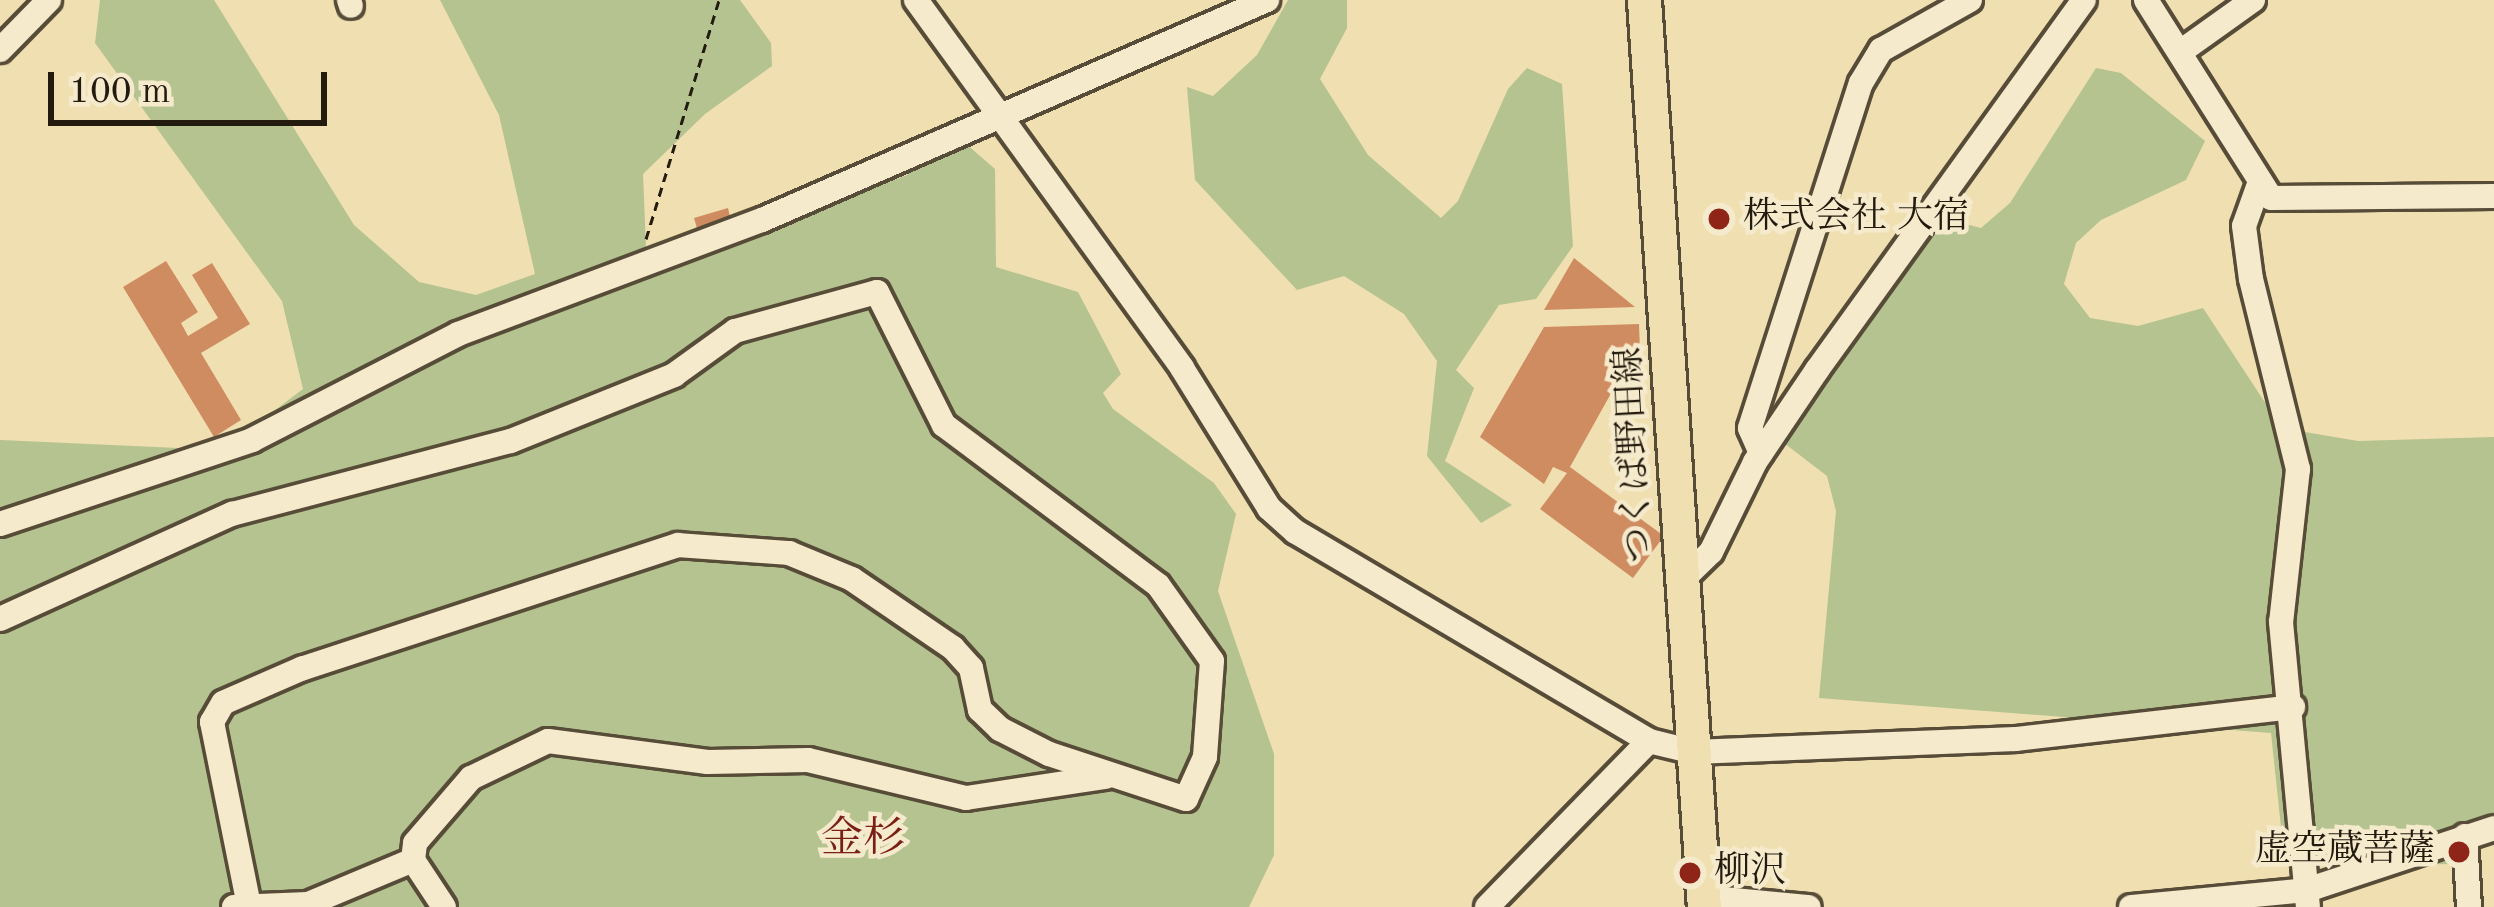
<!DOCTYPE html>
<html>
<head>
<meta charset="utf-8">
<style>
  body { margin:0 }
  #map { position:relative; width:2494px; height:907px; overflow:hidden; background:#efdfb1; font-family:"Old Standard TT","Noto Serif JP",serif }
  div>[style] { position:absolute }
  .green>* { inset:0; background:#b4c38f }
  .building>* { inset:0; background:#d08c61 }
  .path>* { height:3px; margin-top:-1.5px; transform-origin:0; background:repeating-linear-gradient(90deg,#241b0f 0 9px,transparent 0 15px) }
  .roads { filter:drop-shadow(3px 0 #574c38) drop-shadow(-3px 0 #574c38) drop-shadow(0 3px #574c38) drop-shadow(0 -3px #574c38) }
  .minor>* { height:24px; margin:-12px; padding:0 12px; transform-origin:12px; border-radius:12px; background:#f5eacc }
  .major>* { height:33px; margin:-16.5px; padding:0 16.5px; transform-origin:16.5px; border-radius:16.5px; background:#efdfb1 }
  .dots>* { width:33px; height:33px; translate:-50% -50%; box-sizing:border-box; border:6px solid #f5eacc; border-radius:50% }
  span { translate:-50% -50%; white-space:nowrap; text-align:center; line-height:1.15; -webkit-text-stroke:9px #f5eacc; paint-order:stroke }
  .poi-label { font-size:36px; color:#241b0f }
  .left { translate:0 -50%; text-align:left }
  .right { translate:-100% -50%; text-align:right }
  .street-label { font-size:36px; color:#241b0f }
  .quarter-label { font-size:42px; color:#7a1f14 }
  .scale { position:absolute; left:48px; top:72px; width:279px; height:54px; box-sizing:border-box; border:6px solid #241b0f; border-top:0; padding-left:15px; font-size:36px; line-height:42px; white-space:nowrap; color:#241b0f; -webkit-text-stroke:9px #f5eacc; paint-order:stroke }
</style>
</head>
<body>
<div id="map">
  <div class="green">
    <i style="clip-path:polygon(100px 0,214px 0,354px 225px,419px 282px,476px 295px,535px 274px,499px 115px,440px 0,740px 0,771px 43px,772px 66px,705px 114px,643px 174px,647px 274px,907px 175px,957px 136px,995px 169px,996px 267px,1078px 292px,1121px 374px,1103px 393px,1113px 409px,1214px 483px,1236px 514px,1218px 591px,1274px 754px,1274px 855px,1249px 907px,0 907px,0 535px,152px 478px,39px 496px,0 523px,0 440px,222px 450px,303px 389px,282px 301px,95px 43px)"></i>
    <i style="clip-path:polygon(1288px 0,1347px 0,1347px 28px,1320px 79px,1368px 155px,1441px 218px,1458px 201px,1508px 89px,1527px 68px,1562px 84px,1573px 246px,1536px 299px,1499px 305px,1456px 370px,1474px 388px,1445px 461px,1512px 505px,1481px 523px,1427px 456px,1437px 361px,1404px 314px,1344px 276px,1297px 290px,1195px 180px,1187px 87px,1213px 96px,1257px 55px)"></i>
    <i style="clip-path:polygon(2096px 68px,2121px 73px,2205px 141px,2186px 180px,2101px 220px,2076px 243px,2064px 284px,2090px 318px,2138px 326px,2203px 308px,2264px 401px,2305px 432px,2358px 441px,2494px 437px,2494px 823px,2471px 831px,2468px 864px,2285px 865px,2271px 733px,1819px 698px,1836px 511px,1827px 476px,1784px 443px,1882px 306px,1918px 212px,1981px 228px,2010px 203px)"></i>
  </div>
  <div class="building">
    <i style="clip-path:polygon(728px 208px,731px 221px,699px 235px,694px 218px)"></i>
    <i style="clip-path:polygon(1574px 258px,1635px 307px,1544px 310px)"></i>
    <i style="clip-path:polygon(166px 261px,198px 312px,181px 323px,188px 336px,218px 318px,192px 275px,212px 263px,250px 324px,201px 353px,241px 420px,214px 437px,123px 287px)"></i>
    <i style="clip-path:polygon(1639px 324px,1640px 351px,1629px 351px,1632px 393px,1614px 394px,1614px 388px,1570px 467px,1664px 536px,1633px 578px,1540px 509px,1567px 473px,1553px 467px,1544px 484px,1480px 437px,1544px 327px)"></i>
  </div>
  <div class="path">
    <i style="left:646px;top:239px;width:250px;rotate:-73deg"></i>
  </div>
  <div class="roads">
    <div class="minor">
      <i style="left:349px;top:0;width:6px;rotate:72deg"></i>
      <i style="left:916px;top:0;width:454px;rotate:54.1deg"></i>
      <i style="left:1182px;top:368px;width:165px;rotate:58.1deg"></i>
      <i style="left:1269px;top:508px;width:36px;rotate:42deg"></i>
      <i style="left:1296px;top:532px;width:410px;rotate:30.6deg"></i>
      <i style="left:1649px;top:741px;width:46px;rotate:13.7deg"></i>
      <i style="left:1694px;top:752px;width:322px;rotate:-2.3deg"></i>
      <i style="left:2016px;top:739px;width:279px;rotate:-6.6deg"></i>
      <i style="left:2146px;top:0;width:234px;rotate:57.7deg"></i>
      <i style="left:2271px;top:198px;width:223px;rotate:-0.5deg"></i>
      <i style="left:0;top:50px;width:70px;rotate:-45.6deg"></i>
      <i style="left:2183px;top:50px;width:86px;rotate:-35.5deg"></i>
      <i style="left:2258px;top:187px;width:41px;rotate:109.7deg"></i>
      <i style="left:2244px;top:226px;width:53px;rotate:82.5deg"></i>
      <i style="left:2251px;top:279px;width:196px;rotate:76.1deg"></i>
      <i style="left:2298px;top:469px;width:154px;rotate:96.3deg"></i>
      <i style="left:2281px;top:622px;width:286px;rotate:84.6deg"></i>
      <i style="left:1761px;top:453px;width:27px;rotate:-114deg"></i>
      <i style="left:1750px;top:428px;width:362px;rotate:-72.2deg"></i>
      <i style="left:1861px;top:83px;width:39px;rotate:-59deg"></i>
      <i style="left:1881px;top:50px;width:102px;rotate:-29.3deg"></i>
      <i style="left:0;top:524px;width:266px;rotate:-18.4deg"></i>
      <i style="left:252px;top:440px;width:232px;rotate:-27.2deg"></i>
      <i style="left:458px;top:334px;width:325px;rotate:-20.6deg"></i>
      <i style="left:762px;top:220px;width:551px;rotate:-23.54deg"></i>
      <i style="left:1682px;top:580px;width:40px;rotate:-44deg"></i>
      <i style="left:1711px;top:552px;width:100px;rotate:-63.9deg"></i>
      <i style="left:1755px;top:462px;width:111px;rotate:-56deg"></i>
      <i style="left:1817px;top:370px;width:456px;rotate:-54.2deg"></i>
      <i style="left:0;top:619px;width:255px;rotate:-24.4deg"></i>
      <i style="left:232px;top:514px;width:288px;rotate:-14.7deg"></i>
      <i style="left:511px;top:441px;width:176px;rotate:-22deg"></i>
      <i style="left:674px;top:375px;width:75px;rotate:-35.8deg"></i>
      <i style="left:735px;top:331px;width:147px;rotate:-15.4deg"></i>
      <i style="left:877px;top:292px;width:149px;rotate:63.3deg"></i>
      <i style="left:944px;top:425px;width:267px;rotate:36.8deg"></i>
      <i style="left:1158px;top:585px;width:93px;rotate:54.6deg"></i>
      <i style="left:1212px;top:661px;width:96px;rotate:94.2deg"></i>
      <i style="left:1205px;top:757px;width:46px;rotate:114.3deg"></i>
      <i style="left:1186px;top:799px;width:144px;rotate:-161.8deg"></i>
      <i style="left:1049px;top:754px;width:55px;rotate:-153deg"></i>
      <i style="left:1000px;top:729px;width:28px;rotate:-136deg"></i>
      <i style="left:980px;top:710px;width:43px;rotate:-102.1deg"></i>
      <i style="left:971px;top:668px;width:27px;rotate:-132deg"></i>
      <i style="left:953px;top:648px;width:122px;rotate:-145.7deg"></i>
      <i style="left:852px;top:579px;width:68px;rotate:-157.6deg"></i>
      <i style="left:789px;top:553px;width:111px;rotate:-175.9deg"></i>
      <i style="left:678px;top:545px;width:395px;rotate:161.8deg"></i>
      <i style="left:303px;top:668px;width:87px;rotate:156.4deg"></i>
      <i style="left:223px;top:703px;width:22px;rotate:120deg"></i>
      <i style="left:212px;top:722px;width:188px;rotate:78.6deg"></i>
      <i style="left:2465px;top:836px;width:71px;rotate:86.8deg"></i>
      <i style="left:413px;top:860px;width:17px;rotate:-83deg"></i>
      <i style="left:415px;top:843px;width:86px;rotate:-49.3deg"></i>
      <i style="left:471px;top:778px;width:85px;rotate:-25.7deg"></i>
      <i style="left:548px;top:741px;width:161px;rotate:7.5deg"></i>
      <i style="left:708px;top:762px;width:100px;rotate:-1.1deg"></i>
      <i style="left:808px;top:760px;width:163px;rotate:13.5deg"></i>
      <i style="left:966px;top:798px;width:141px;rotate:-8.6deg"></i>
      <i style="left:1703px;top:897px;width:106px;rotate:5.4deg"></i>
      <i style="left:234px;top:907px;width:74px;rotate:-2.3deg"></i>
      <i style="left:308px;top:904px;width:114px;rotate:-22.7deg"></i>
      <i style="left:413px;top:860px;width:56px;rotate:56.6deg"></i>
      <i style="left:1487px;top:907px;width:232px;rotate:-45.7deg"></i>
      <i style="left:2131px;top:907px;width:177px;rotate:-5.5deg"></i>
      <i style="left:2307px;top:890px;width:197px;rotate:-18.3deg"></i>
    </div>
    <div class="major">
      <i style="left:1644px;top:0;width:909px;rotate:86.22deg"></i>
    </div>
  </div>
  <div class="dots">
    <i style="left:1719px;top:219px;background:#8f2418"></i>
    <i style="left:2459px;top:852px;background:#8f2418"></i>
    <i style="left:1690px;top:873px;background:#8f2418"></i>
  </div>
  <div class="poi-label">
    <span class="left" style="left:1743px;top:219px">株式会社 大宿</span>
    <span class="right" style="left:2435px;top:852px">虚空蔵菩薩</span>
    <span class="left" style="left:1714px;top:873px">柳沢</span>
  </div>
  <div class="street-label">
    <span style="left:1636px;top:455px;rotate:-93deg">つくば野田線</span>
  </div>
  <div class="quarter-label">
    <span style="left:863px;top:840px">金杉</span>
  </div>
  <div class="scale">100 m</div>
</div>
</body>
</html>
